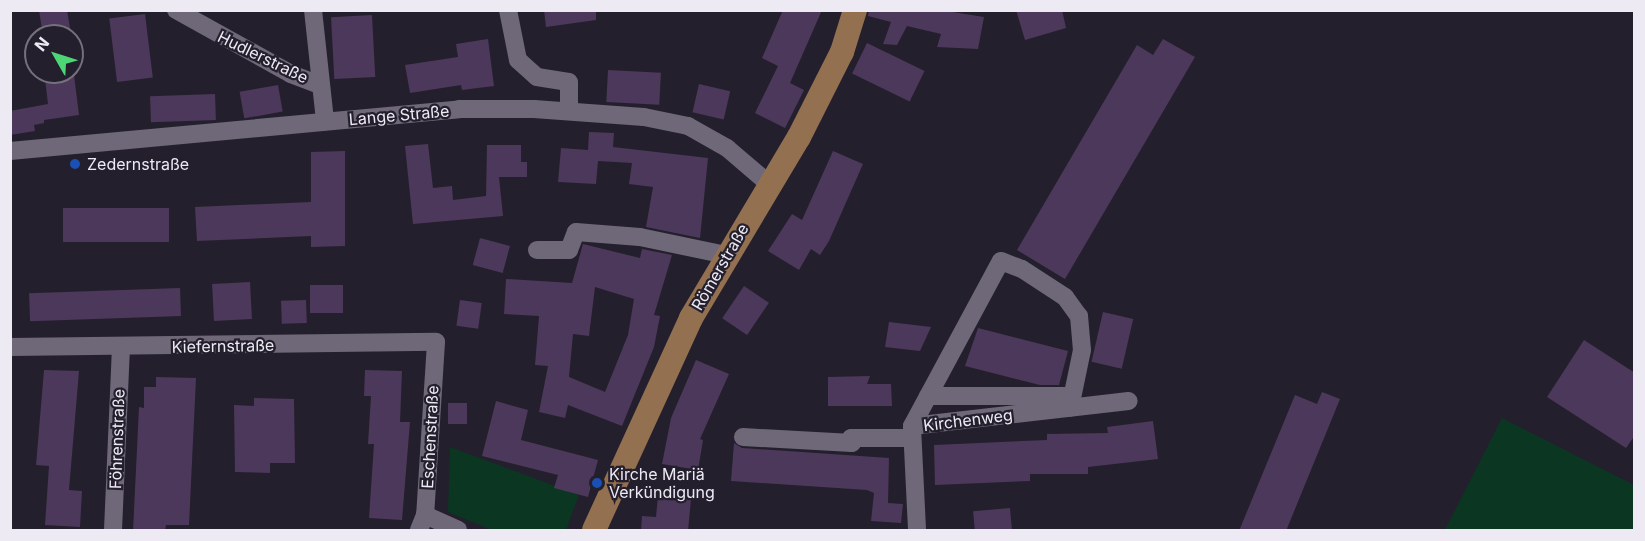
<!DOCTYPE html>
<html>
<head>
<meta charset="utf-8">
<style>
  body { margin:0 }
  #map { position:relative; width:1645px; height:541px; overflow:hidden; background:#241f2d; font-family:Inter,sans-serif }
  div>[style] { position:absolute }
  .green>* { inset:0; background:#0b3722 }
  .building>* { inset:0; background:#4c385a; transform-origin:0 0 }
  .minor>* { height:18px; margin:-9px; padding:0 9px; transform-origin:9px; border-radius:9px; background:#6e6879 }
  .major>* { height:24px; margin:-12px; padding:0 12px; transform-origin:12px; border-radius:12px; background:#93704f }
  .dots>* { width:16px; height:16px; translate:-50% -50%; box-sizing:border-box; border:3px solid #241f2d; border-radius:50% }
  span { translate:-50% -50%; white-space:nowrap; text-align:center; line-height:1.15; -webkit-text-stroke:4.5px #241f2d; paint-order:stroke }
  .street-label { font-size:16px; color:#edeaf4 }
  .poi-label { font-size:16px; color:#edeaf4 }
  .left { translate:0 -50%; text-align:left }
  .frame { position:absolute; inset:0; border:12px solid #edeaf4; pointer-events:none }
  .north { position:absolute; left:24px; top:24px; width:60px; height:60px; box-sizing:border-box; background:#241f2d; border:2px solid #74707d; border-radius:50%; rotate:309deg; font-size:16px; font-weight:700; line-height:24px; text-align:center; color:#edeaf4 }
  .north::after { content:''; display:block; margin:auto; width:21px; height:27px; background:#4cd676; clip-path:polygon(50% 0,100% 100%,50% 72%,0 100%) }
</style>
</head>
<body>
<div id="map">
  <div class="green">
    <i style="clip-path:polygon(1502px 418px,1634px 485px,1633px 530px,1445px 530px)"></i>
    <i style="clip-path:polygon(450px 447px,579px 495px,566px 530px,492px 530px,448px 512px)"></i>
  </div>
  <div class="building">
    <i style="clip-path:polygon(39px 10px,67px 10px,71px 34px,43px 36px)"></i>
    <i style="clip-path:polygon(544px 10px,596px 10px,596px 20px,546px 27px)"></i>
    <i style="clip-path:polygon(783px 10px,822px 10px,790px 83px,804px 90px,785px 128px,755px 113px,778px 66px,762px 58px)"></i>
    <i style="clip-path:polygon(869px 10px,940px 10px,984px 17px,978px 49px,937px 47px,941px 34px,907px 26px,897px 45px,883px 44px,891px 22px,868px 16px)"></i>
    <i style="clip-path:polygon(1016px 10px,1062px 10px,1066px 28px,1025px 40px)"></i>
    <i style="left:145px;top:14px;width:64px;height:36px;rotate:83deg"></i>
    <i style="left:372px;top:15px;width:62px;height:41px;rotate:87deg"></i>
    <i style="clip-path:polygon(488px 39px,494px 86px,462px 90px,461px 85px,410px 93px,405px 65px,458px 57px,456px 44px)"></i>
    <i style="clip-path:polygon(1163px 39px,1195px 57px,1065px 279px,1017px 250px,1137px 45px,1153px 55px)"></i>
    <i style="left:867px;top:43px;width:64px;height:34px;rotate:26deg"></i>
    <i style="left:608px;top:70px;width:53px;height:32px;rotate:3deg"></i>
    <i style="clip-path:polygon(74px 75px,79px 115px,44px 120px,44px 123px,34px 125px,35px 131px,10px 135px,10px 111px,48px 104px,45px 79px)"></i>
    <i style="left:699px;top:84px;width:32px;height:29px;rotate:13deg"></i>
    <i style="left:278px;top:85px;width:27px;height:39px;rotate:80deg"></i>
    <i style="left:215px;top:94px;width:26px;height:65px;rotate:88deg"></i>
    <i style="clip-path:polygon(589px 132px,614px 133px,613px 147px,708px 158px,700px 238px,646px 227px,653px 187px,629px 184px,632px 163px,598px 161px,596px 184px,558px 182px,561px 148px,588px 150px)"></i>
    <i style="clip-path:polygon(428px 144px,433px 188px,452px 186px,453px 200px,486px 196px,487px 145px,521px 145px,521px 162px,527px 162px,527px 177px,499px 177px,503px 216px,413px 224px,405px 146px)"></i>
    <i style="clip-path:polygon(345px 151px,345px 246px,311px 247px,311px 236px,197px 241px,195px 207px,311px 202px,311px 152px)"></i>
    <i style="clip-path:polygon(833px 151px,863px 164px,829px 241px,820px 255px,811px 249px,799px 270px,768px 251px,792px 214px,802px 220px)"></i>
    <i style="left:63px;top:208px;width:106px;height:34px"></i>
    <i style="left:480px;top:238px;width:31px;height:28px;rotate:15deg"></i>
    <i style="clip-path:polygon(evenodd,583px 244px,640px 258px,642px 249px,672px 255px,654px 315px,660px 316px,654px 347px,622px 426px,568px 405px,565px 418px,539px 412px,548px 366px,535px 365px,539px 316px,504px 314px,506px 279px,572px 283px,583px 244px,595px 287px,634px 299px,628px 335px,605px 392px,569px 377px,573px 334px,589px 336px,595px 287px)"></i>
    <i style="left:250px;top:282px;width:37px;height:38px;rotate:87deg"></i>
    <i style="left:343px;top:285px;width:28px;height:33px;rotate:90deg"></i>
    <i style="left:744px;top:286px;width:30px;height:39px;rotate:34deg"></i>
    <i style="left:180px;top:288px;width:28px;height:151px;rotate:88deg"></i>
    <i style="left:306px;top:300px;width:23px;height:25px;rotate:88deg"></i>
    <i style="left:460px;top:300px;width:22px;height:26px;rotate:8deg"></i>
    <i style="left:1103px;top:312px;width:31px;height:51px;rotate:13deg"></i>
    <i style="clip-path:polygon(889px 322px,931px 327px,920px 351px,885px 347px)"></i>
    <i style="clip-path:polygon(978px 328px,1068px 351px,1059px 385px,1040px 385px,965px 366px)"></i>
    <i style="clip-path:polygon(1584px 340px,1635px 373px,1635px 435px,1626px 448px,1547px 397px)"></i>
    <i style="clip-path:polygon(696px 360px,729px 374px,700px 439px,703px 440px,698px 470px,662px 464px,671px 418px)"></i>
    <i style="clip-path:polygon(44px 370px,79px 371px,69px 490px,82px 491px,80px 527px,45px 525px,49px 466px,36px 465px)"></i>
    <i style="clip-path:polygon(365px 370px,402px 371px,400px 422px,410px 422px,402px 520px,369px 518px,374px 444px,368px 444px,371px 396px,364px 396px)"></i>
    <i style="clip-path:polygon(870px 376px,867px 384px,891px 384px,892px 406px,828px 406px,828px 377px)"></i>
    <i style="clip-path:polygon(156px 377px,196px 378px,189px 525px,166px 525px,165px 531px,133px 531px,139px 407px,144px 408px,144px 387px,156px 387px)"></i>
    <i style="clip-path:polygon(1322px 392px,1340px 399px,1286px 531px,1239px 531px,1295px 395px,1317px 404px)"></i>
    <i style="clip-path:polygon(254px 398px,294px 399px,295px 463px,270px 463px,270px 473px,235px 472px,234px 405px,254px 406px)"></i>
    <i style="clip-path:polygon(496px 401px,528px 410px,521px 440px,598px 460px,588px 497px,554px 488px,558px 475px,482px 456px)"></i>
    <i style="left:448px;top:403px;width:19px;height:21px"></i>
    <i style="clip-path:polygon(1153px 421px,1158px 459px,1088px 467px,1088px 474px,1030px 474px,1030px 481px,935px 485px,934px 445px,1047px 440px,1047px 434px,1108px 433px,1107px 427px)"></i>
    <i style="clip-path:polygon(734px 443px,742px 448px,889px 458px,888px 503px,903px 504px,901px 523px,871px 521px,874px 493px,867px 490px,731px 481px)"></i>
    <i style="clip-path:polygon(658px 496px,691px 499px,688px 531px,641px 531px,642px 516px,656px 517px)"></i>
    <i style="left:1010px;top:508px;width:21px;height:37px;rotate:85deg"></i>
  </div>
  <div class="minor">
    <i style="left:176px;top:10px;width:132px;rotate:29.1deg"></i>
    <i style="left:291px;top:74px;width:31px;rotate:21deg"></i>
    <i style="left:313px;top:10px;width:112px;rotate:83.8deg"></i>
    <i style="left:508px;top:10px;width:51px;rotate:78.7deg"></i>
    <i style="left:518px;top:60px;width:25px;rotate:42deg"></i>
    <i style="left:537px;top:77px;width:32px;rotate:9deg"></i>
    <i style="left:569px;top:82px;width:29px;rotate:90deg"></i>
    <i style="left:10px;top:151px;width:451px;rotate:-5.3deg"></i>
    <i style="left:459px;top:109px;width:75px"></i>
    <i style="left:534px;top:109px;width:110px;rotate:4.2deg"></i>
    <i style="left:644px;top:117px;width:45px;rotate:11.6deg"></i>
    <i style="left:688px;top:126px;width:45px;rotate:29.4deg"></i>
    <i style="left:727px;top:148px;width:54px;rotate:40.5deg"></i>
    <i style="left:537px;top:250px;width:32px"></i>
    <i style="left:569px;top:250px;width:19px;rotate:-69deg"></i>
    <i style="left:576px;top:232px;width:64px;rotate:4.5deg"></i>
    <i style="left:640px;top:237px;width:88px;rotate:11.8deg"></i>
    <i style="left:10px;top:347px;width:426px;rotate:-0.7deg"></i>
    <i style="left:436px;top:342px;width:173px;rotate:93.6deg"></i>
    <i style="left:425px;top:515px;width:16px;rotate:112deg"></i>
    <i style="left:928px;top:396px;width:144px"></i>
    <i style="left:912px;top:426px;width:187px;rotate:-61.7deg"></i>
    <i style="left:1001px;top:261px;width:22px;rotate:21deg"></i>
    <i style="left:1022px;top:269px;width:51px;rotate:33.1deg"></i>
    <i style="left:1065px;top:297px;width:24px;rotate:54deg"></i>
    <i style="left:1079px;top:316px;width:34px;rotate:85deg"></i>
    <i style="left:1082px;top:350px;width:59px;rotate:101.7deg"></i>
    <i style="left:912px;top:426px;width:218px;rotate:-6.6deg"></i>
    <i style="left:912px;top:427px;width:103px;rotate:87.2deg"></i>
    <i style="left:743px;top:437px;width:109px;rotate:3.2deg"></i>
    <i style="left:852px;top:443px;width:5px;rotate:-101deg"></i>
    <i style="left:851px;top:438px;width:61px"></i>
    <i style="left:425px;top:515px;width:36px;rotate:24deg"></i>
    <i style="left:113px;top:530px;width:182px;rotate:-87.5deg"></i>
  </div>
  <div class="major">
    <i style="left:594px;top:530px;width:233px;rotate:-65.4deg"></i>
    <i style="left:691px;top:318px;width:211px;rotate:-59.2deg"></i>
    <i style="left:799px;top:137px;width:95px;rotate:-63.2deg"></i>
    <i style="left:842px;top:52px;width:44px;rotate:-72.8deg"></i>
  </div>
  <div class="dots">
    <i style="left:75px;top:164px;background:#1a4fb4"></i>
    <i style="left:597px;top:483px;background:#1a4fb4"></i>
  </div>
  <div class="street-label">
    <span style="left:263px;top:57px;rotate:26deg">Hudlerstraße</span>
    <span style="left:399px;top:115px;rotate:-5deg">Lange Straße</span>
    <span style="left:720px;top:267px;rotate:-60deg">Römerstraße</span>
    <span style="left:223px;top:346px;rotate:-1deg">Kiefernstraße</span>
    <span style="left:968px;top:420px;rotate:-7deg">Kirchenweg</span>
    <span style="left:430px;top:437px;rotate:-87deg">Eschenstraße</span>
    <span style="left:117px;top:439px;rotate:-88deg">Föhrenstraße</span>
  </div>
  <div class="poi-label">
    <span class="left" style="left:87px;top:164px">Zedernstraße</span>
    <span class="left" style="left:609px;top:483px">Kirche Mariä<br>Verkündigung</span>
  </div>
  <div class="frame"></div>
  <div class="north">N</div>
</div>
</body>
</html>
